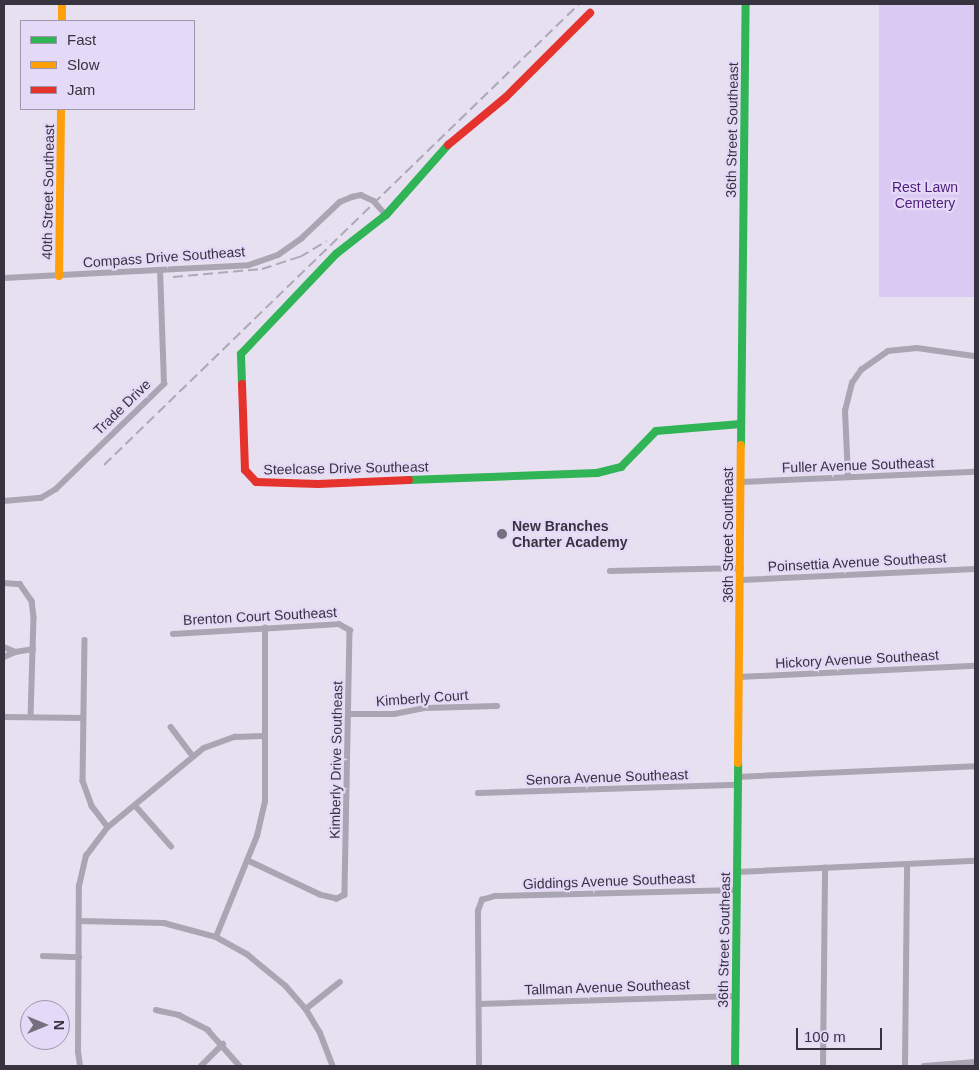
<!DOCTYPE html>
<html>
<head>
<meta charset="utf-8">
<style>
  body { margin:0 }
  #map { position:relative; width:979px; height:1070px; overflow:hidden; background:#e6e0f1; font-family:Arial,sans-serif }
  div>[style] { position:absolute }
  .green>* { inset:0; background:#dacaf3; transform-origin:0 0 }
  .street>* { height:5.5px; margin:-2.75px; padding:0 2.75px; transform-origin:2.75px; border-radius:2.75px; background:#aaa5b3 }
  .fast>* { height:8px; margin:-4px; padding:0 4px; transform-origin:4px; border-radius:4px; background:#30b455 }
  .slow>* { height:8px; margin:-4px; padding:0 4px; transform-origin:4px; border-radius:4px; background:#ff9f0a }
  .jam>* { height:8px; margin:-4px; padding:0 4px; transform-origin:4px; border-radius:4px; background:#e5322d }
  .rail>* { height:2px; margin-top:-1px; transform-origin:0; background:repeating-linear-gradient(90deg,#aea9b6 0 10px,transparent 0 15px) }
  .dots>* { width:14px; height:14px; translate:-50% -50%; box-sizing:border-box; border:2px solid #e5d9f8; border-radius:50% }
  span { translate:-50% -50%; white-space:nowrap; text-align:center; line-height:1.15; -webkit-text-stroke:4.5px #e5d9f8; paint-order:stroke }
  .street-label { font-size:14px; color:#37333f }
  .park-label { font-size:14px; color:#51207e }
  .poi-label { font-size:14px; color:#37333f; font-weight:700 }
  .left { translate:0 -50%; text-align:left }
  .frame { position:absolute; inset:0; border:5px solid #37333f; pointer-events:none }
  .legend { position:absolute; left:20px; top:20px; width:175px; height:90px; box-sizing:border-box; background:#e5d9f8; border:1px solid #9f97ae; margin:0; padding:6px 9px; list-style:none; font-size:15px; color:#37333f }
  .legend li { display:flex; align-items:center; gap:10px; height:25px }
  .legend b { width:25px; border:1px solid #9f97ae }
  .north { position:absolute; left:20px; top:1000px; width:50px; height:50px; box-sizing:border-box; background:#e5d9f8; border:1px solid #9f97ae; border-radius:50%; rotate:90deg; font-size:14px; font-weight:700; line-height:20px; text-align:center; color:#37333f }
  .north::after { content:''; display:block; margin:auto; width:18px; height:22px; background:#74707d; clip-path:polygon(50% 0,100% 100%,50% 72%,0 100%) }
  .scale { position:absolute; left:796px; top:1028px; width:86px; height:22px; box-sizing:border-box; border:2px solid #37333f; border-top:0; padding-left:6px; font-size:15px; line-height:18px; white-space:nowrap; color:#37333f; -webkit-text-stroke:4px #e5d9f8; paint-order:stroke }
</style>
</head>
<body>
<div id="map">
  <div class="green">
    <i style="left:879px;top:4px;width:96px;height:293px"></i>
  </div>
  <div class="street">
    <i style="left:4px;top:278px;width:245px;rotate:-3deg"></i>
    <i style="left:249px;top:265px;width:31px;rotate:-19deg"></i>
    <i style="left:278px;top:255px;width:29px;rotate:-35deg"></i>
    <i style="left:302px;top:238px;width:52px;rotate:-43.5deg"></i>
    <i style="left:340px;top:202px;width:13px;rotate:-23deg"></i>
    <i style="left:352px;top:197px;width:9px;rotate:-13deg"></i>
    <i style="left:361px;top:195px;width:14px;rotate:25deg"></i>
    <i style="left:374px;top:201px;width:18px;rotate:49deg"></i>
    <i style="left:848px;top:477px;width:66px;rotate:-92.6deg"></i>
    <i style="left:845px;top:411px;width:29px;rotate:-76deg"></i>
    <i style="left:852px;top:383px;width:16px;rotate:-55deg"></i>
    <i style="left:861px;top:370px;width:33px;rotate:-35deg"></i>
    <i style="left:888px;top:351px;width:29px;rotate:-6deg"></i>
    <i style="left:917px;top:348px;width:59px;rotate:7.9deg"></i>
    <i style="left:742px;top:482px;width:233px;rotate:-2.5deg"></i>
    <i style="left:4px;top:501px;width:37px;rotate:-5deg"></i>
    <i style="left:41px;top:498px;width:17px;rotate:-31deg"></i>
    <i style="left:56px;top:489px;width:151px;rotate:-44.2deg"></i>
    <i style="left:164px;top:384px;width:113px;rotate:-92deg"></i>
    <i style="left:610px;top:571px;width:131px;rotate:-1.3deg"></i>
    <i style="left:741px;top:580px;width:234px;rotate:-2.7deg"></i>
    <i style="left:4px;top:583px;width:16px;rotate:4deg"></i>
    <i style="left:20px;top:584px;width:21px;rotate:55deg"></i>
    <i style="left:32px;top:601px;width:16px;rotate:83deg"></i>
    <i style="left:34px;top:617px;width:100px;rotate:91.7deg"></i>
    <i style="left:173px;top:634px;width:166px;rotate:-3.4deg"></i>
    <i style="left:339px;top:624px;width:13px;rotate:29deg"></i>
    <i style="left:350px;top:630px;width:265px;rotate:91.1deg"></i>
    <i style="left:345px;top:895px;width:9px;rotate:153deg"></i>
    <i style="left:337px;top:899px;width:17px;rotate:-167deg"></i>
    <i style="left:320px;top:895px;width:80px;rotate:-154.7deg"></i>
    <i style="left:85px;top:640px;width:141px;rotate:90.8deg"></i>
    <i style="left:83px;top:781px;width:27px;rotate:70deg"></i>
    <i style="left:92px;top:806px;width:26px;rotate:53deg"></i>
    <i style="left:4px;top:647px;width:12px;rotate:24deg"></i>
    <i style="left:15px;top:652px;width:18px;rotate:-9deg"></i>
    <i style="left:4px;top:657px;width:12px;rotate:-24deg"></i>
    <i style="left:739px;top:677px;width:236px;rotate:-2.7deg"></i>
    <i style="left:348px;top:714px;width:46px"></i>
    <i style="left:394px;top:714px;width:33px;rotate:-11deg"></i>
    <i style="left:426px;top:708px;width:71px;rotate:-1.6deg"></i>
    <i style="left:4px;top:717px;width:79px;rotate:0.7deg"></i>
    <i style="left:171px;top:727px;width:36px;rotate:53deg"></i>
    <i style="left:737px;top:777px;width:238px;rotate:-2.6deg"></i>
    <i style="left:478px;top:793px;width:260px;rotate:-1.8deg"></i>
    <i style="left:135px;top:805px;width:55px;rotate:48.7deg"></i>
    <i style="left:738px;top:872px;width:237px;rotate:-2.7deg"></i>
    <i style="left:79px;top:921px;width:85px;rotate:1.3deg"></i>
    <i style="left:164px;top:923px;width:54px;rotate:15.1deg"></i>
    <i style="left:216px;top:937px;width:35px;rotate:29deg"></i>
    <i style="left:247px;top:954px;width:50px;rotate:39.4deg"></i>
    <i style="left:286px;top:986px;width:30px;rotate:49deg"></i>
    <i style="left:306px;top:1009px;width:27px;rotate:59deg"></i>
    <i style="left:320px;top:1032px;width:36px;rotate:69deg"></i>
    <i style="left:216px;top:937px;width:109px;rotate:-67.9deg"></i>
    <i style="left:257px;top:836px;width:35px;rotate:-77deg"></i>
    <i style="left:265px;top:802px;width:174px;rotate:-90deg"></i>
    <i style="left:43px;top:956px;width:36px;rotate:2deg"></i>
    <i style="left:479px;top:1004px;width:257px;rotate:-1.8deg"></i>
    <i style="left:306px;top:1009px;width:43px;rotate:-38.5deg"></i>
    <i style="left:156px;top:1010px;width:24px;rotate:12deg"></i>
    <i style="left:179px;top:1015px;width:33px;rotate:27deg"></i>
    <i style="left:208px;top:1030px;width:48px;rotate:48.4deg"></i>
    <i style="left:80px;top:1066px;width:15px;rotate:-98deg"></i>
    <i style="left:78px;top:1051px;width:165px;rotate:-89.7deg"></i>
    <i style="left:79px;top:886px;width:31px;rotate:-77deg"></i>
    <i style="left:86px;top:856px;width:36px;rotate:-53deg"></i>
    <i style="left:108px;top:827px;width:124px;rotate:-39.5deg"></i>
    <i style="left:204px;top:748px;width:33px;rotate:-20deg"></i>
    <i style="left:235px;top:737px;width:30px;rotate:-2deg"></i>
    <i style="left:201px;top:1066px;width:31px;rotate:-45deg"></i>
    <i style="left:479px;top:1066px;width:155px;rotate:-90.4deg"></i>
    <i style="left:478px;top:911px;width:12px;rotate:-70deg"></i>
    <i style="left:482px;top:900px;width:14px;rotate:-17deg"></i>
    <i style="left:495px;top:896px;width:242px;rotate:-1.4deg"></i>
    <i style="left:823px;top:1066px;width:198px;rotate:-89.4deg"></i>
    <i style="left:905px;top:1066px;width:201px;rotate:-89.4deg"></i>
    <i style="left:924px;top:1066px;width:51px;rotate:-4.5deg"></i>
  </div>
  <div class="fast">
    <i style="left:242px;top:384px;width:30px;rotate:-92deg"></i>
    <i style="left:241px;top:354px;width:138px;rotate:-46.5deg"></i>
    <i style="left:336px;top:254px;width:63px;rotate:-38deg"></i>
    <i style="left:386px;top:215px;width:94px;rotate:-48.5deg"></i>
    <i style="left:741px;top:445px;width:441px;rotate:-89.4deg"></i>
    <i style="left:409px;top:480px;width:188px;rotate:-2.1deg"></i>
    <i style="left:597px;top:473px;width:25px;rotate:-14deg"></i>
    <i style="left:621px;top:467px;width:50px;rotate:-45.8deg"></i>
    <i style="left:656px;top:431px;width:85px;rotate:-4.7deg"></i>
    <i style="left:735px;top:1066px;width:303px;rotate:-89.4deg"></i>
  </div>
  <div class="slow">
    <i style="left:62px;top:4px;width:17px;rotate:90deg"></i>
    <i style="left:59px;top:276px;width:167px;rotate:-89.3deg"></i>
    <i style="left:738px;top:763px;width:318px;rotate:-89.5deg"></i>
  </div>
  <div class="jam">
    <i style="left:448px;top:145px;width:75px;rotate:-39.6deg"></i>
    <i style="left:506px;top:97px;width:119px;rotate:-45deg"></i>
    <i style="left:242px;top:384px;width:86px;rotate:88deg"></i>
    <i style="left:245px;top:470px;width:16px;rotate:47deg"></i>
    <i style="left:256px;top:482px;width:62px;rotate:1.8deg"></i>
    <i style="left:318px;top:484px;width:91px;rotate:-2.5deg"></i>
  </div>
  <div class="rail">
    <i style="left:173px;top:277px;width:89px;rotate:-5.1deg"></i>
    <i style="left:262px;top:269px;width:40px;rotate:-18deg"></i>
    <i style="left:300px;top:257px;width:31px;rotate:-31deg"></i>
    <i style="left:104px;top:465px;width:662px;rotate:-44.14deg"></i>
  </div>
  <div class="dots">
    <i style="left:502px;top:534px;background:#74707d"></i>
  </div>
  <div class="street-label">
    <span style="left:732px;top:130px;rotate:-89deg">36th Street Southeast</span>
    <span style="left:48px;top:192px;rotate:-89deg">40th Street Southeast</span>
    <span style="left:164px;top:257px;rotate:-4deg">Compass Drive Southeast</span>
    <span style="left:122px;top:407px;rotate:-44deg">Trade Drive</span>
    <span style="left:858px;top:465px;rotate:-2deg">Fuller Avenue Southeast</span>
    <span style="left:346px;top:468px;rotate:-1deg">Steelcase Drive Southeast</span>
    <span style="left:728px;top:535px;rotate:-90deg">36th Street Southeast</span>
    <span style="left:857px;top:562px;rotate:-3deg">Poinsettia Avenue Southeast</span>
    <span style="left:260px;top:616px;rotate:-3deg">Brenton Court Southeast</span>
    <span style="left:857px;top:659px;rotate:-3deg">Hickory Avenue Southeast</span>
    <span style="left:422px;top:698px;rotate:-4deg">Kimberly Court</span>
    <span style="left:336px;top:760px;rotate:-89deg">Kimberly Drive Southeast</span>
    <span style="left:607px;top:777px;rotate:-2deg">Senora Avenue Southeast</span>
    <span style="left:609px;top:881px;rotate:-2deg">Giddings Avenue Southeast</span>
    <span style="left:724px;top:940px;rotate:-89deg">36th Street Southeast</span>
    <span style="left:607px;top:987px;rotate:-2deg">Tallman Avenue Southeast</span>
  </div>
  <div class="park-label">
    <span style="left:925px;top:195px">Rest Lawn<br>Cemetery</span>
  </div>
  <div class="poi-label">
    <span class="left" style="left:512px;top:534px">New Branches<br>Charter Academy</span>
  </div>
  <div class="frame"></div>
  <ul class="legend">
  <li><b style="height:6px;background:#30b455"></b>Fast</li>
  <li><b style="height:6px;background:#ff9f0a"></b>Slow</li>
  <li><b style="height:6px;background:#e5322d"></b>Jam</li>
  </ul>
  <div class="north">N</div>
  <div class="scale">100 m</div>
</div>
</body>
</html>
